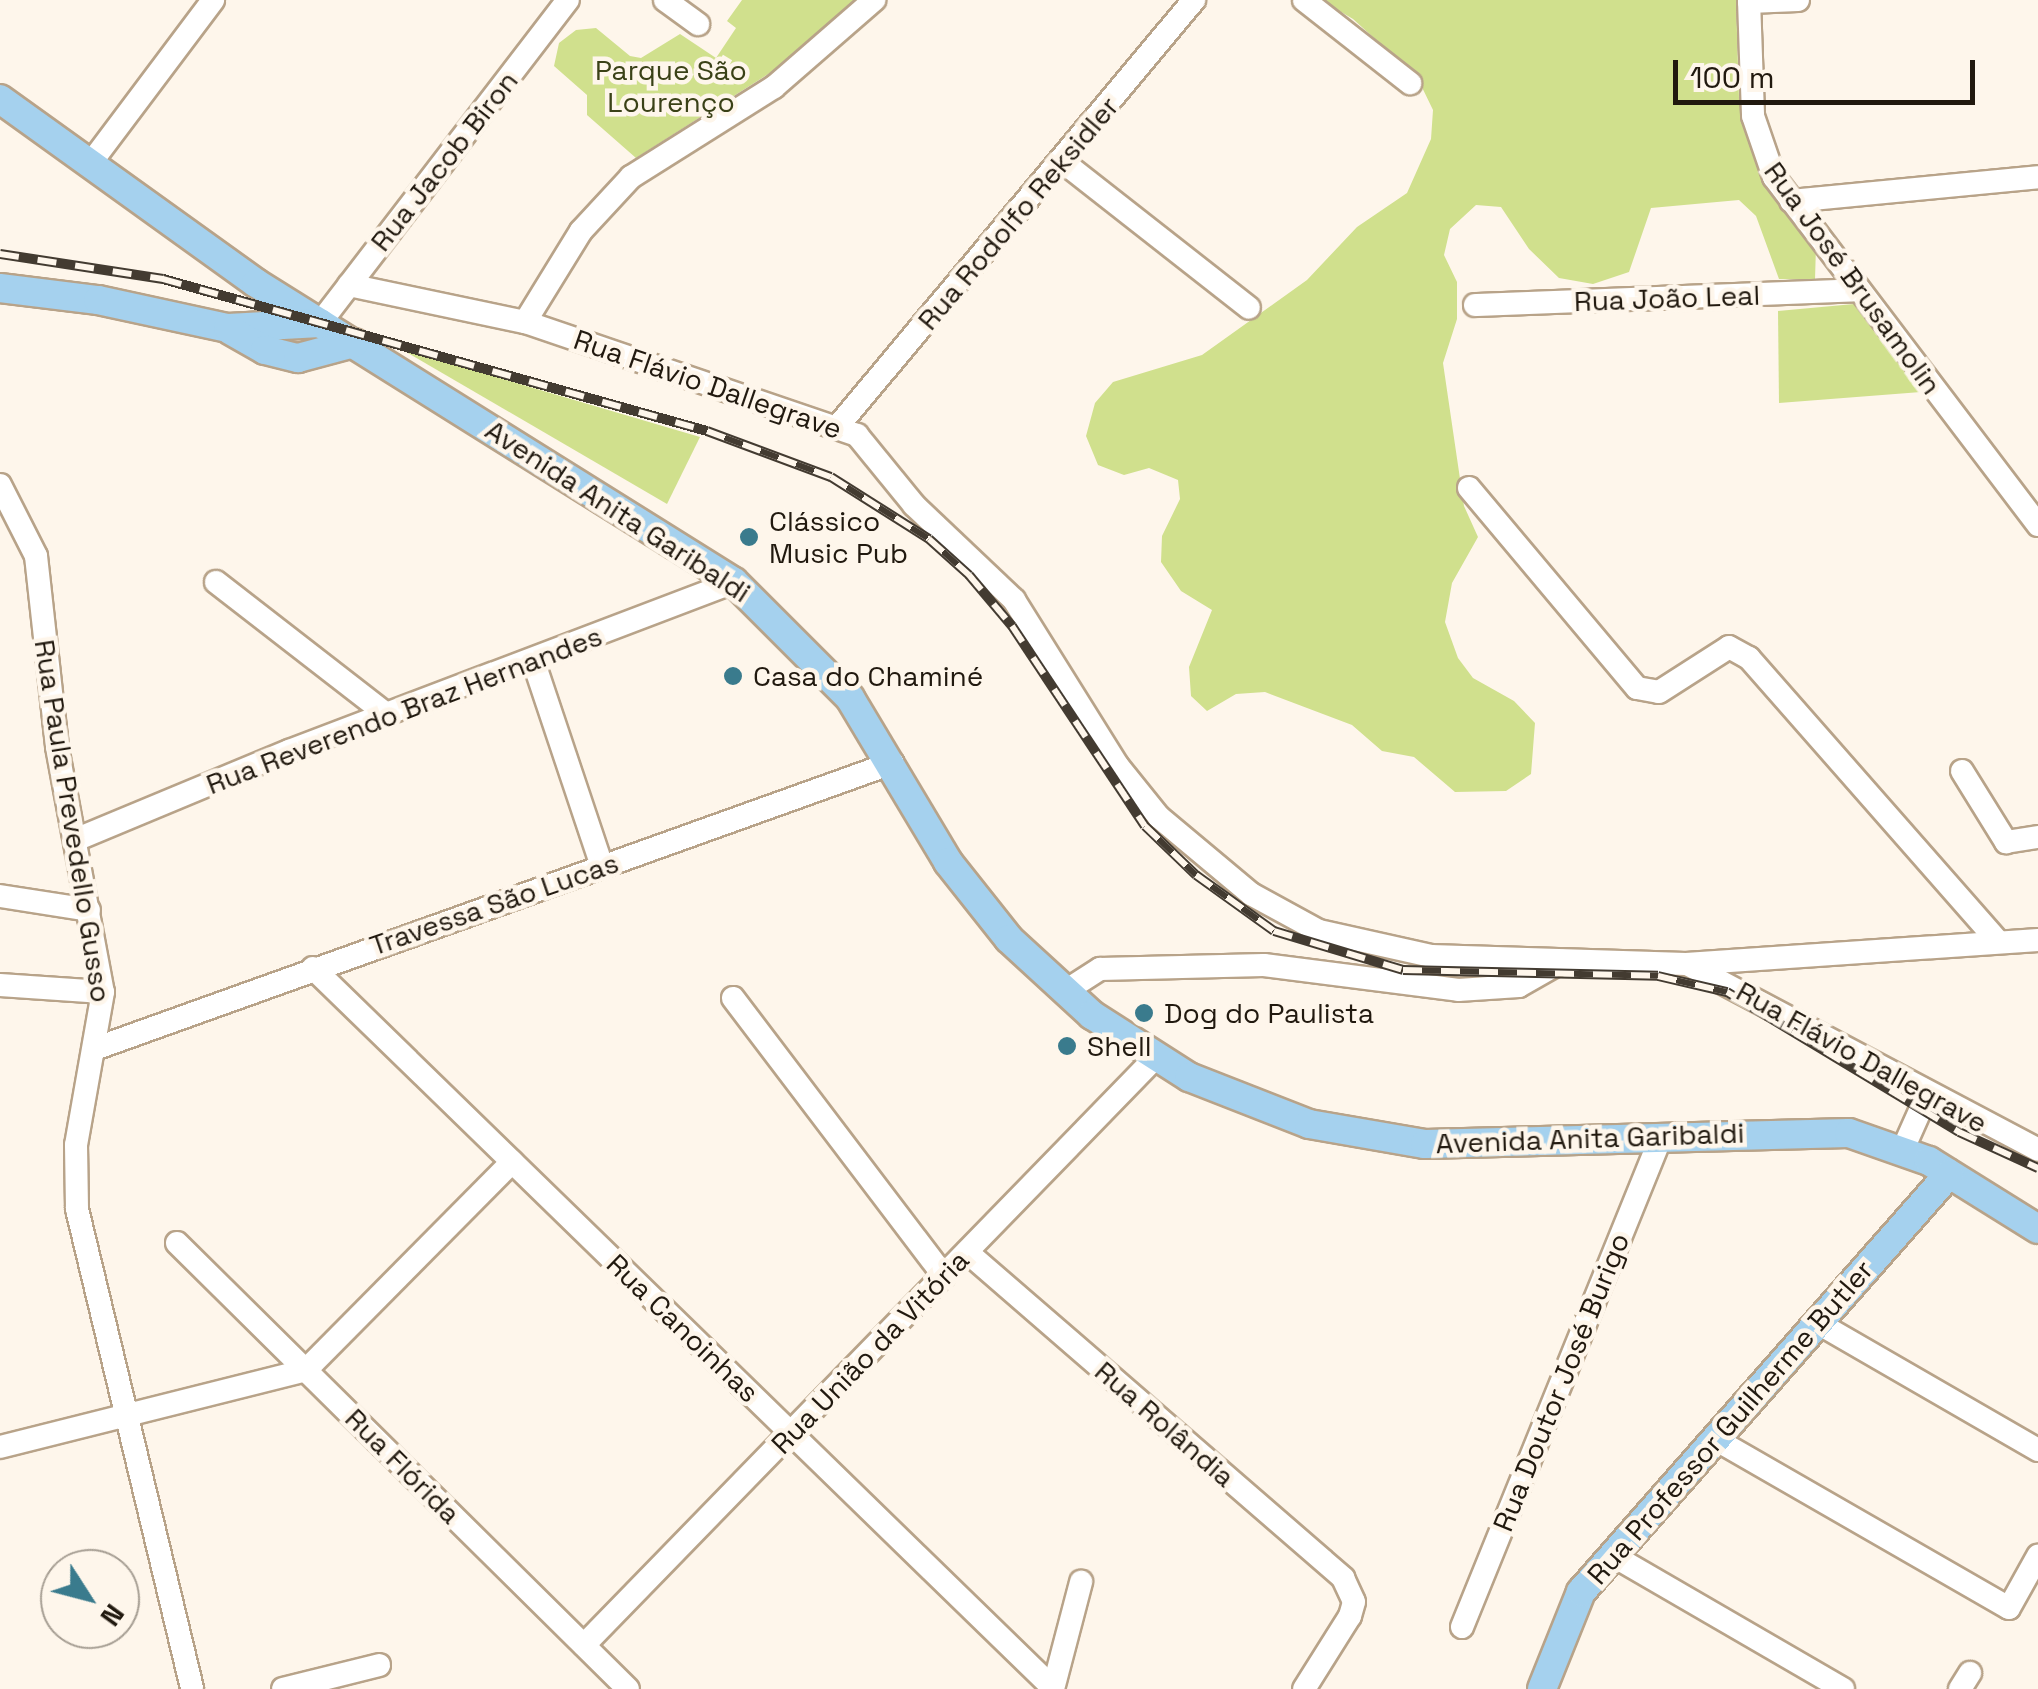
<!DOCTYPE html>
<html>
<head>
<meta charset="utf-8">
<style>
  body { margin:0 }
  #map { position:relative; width:2038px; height:1689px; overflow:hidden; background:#fef6eb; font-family:"Space Grotesk",sans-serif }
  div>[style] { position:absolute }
  .green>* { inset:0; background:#d0e08d }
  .roads { filter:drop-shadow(2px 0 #b8a389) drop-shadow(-2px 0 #b8a389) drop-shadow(0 2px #b8a389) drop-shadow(0 -2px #b8a389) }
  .minor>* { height:22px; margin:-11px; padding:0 11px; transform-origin:11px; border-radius:11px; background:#fff }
  .major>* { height:28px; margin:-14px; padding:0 14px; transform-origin:14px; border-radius:14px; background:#a5d1ee }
  .rail>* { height:10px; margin-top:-5px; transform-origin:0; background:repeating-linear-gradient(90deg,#fef6eb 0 19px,#433b31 0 38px); box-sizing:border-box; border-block:2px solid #433b31 }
  .dots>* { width:28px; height:28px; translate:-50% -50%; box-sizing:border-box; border:5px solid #fef6eb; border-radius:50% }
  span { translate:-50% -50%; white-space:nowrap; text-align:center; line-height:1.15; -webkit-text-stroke:9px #fef6eb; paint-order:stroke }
  .park-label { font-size:28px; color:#3a4117 }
  .street-label { font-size:28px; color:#21190f }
  .poi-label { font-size:28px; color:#21190f }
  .left { translate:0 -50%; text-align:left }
  .north { position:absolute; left:40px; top:1549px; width:100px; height:100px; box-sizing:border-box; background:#fef6eb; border:2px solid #a69e93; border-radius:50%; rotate:126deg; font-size:28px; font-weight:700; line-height:40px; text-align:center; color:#21190f }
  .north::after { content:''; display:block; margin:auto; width:35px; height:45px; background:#3a7b8d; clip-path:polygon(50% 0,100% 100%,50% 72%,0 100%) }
  .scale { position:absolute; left:1673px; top:60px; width:302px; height:45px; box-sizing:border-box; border:5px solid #21190f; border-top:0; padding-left:12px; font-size:30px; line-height:35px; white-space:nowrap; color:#21190f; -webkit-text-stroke:8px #fef6eb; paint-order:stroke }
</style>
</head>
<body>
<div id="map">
  <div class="green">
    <i style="clip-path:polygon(742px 0,865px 0,788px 70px,776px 69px,636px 158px,587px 115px,587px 95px,554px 66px,559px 43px,576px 30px,596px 28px,630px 56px,641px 58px,680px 34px,716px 58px,736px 28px,727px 21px)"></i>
    <i style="clip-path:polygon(1321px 0,1736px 0,1739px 98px,1752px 153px,1816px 246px,1815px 280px,1779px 279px,1756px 216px,1739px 200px,1651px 208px,1629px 272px,1593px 284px,1559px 278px,1529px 249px,1501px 207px,1476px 205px,1450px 229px,1444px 255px,1457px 282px,1457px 319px,1443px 363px,1464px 506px,1478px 537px,1452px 583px,1445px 622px,1458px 658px,1473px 678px,1514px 701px,1535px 723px,1531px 774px,1506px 791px,1455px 792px,1414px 757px,1382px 751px,1352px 725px,1265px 692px,1236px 694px,1207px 711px,1191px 696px,1189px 667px,1212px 610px,1181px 591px,1161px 562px,1162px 536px,1180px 499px,1178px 480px,1149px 468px,1124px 475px,1098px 465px,1086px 436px,1095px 403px,1113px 382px,1202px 355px,1307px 280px,1357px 227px,1407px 193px,1431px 139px,1433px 110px,1417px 77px,1353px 19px)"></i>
    <i style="clip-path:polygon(1854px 304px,1921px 392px,1779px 403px,1778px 311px)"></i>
    <i style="clip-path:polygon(401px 349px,700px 437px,667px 504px)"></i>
  </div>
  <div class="roads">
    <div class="minor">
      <i style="left:665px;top:0;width:41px;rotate:36deg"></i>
      <i style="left:1304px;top:0;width:135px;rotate:38.1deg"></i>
      <i style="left:1749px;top:0;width:116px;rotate:88deg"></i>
      <i style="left:1753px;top:116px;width:65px;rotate:71deg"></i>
      <i style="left:1774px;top:177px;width:437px;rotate:52.8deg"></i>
      <i style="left:1749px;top:2px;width:49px;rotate:-2.3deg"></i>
      <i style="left:1063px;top:162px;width:236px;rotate:38.1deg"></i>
      <i style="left:90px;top:164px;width:205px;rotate:-53.1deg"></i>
      <i style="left:1791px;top:201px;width:248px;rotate:-5.5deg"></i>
      <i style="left:349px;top:285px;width:180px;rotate:11.9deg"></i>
      <i style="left:525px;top:322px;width:351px;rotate:18.8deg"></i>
      <i style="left:857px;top:435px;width:90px;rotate:50.8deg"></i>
      <i style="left:914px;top:505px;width:138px;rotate:43.5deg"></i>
      <i style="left:1014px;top:600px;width:195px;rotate:58deg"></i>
      <i style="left:1117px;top:765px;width:67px;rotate:51.1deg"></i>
      <i style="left:1159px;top:817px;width:120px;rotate:39.9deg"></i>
      <i style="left:1251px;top:894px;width:77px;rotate:28.6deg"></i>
      <i style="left:1319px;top:931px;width:115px;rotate:12.6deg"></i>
      <i style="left:1431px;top:956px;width:255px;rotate:1.8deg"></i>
      <i style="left:1686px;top:964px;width:353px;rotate:-3.9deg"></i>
      <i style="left:1475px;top:305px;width:384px;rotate:-2.2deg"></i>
      <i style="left:525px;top:322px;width:107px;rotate:-58.4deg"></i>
      <i style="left:581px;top:231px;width:74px;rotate:-47.2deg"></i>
      <i style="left:631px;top:177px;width:169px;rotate:-32.2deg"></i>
      <i style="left:774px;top:87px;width:133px;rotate:-41deg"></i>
      <i style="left:320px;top:323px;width:407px;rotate:-52.5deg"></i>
      <i style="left:839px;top:425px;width:554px;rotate:-50.13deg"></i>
      <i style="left:0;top:485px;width:80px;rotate:63.1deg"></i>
      <i style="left:36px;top:556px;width:192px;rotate:83.7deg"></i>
      <i style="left:57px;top:747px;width:249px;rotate:79.4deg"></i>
      <i style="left:103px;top:992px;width:155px;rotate:100deg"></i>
      <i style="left:76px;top:1145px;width:64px;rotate:89.1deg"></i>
      <i style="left:77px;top:1209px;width:494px;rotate:76.5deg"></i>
      <i style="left:1469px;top:488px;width:261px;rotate:50deg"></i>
      <i style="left:1637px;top:688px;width:22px;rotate:10deg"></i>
      <i style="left:1659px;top:692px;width:83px;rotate:-32.7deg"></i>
      <i style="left:1729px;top:647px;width:23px;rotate:29deg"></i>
      <i style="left:1749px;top:658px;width:377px;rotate:48.7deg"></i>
      <i style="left:216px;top:582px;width:214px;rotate:37.8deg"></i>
      <i style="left:533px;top:660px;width:217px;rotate:71.5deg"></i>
      <i style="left:1962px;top:771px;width:84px;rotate:58.2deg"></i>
      <i style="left:2006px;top:842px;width:32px;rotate:-9deg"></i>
      <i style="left:75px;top:840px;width:232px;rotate:-22.6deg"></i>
      <i style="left:289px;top:751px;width:476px;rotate:-20.8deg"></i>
      <i style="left:0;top:896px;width:90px;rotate:8.9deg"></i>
      <i style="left:1689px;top:965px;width:395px;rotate:27.9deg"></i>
      <i style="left:313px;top:968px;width:1032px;rotate:44.22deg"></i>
      <i style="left:0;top:985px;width:103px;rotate:3.9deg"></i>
      <i style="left:1064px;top:992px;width:43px;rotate:-32.6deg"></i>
      <i style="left:1100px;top:969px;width:164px;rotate:-1.4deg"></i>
      <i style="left:1264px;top:965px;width:196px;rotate:7.3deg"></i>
      <i style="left:1458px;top:990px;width:61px;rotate:-3.8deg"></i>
      <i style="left:1519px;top:986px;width:51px;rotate:-29.6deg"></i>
      <i style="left:733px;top:998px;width:349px;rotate:52.8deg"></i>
      <i style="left:97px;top:1048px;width:845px;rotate:-19.72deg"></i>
      <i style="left:1903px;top:1149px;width:59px;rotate:-66deg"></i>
      <i style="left:177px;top:1243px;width:634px;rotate:44.68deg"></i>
      <i style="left:967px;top:1252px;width:498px;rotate:40.9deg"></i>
      <i style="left:1343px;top:1578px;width:26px;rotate:65deg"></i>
      <i style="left:1354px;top:1602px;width:15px;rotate:106deg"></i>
      <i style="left:1350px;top:1616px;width:86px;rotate:122.2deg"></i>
      <i style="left:1818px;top:1323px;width:254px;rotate:30deg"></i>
      <i style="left:1715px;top:1439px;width:339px;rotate:29.9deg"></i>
      <i style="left:2009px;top:1608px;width:60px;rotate:-60.9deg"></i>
      <i style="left:0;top:1447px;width:316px;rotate:-14.1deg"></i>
      <i style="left:306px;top:1370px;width:293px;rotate:-45.3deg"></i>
      <i style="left:1612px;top:1555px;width:267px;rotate:30.1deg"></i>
      <i style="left:1462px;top:1627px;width:529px;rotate:-67.9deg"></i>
      <i style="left:584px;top:1645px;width:819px;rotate:-45.79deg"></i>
      <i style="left:283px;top:1689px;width:99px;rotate:-14deg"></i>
      <i style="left:1053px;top:1689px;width:111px;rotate:-75.3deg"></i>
      <i style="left:1960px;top:1689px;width:19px;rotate:-58deg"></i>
    </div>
    <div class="major">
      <i style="left:0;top:99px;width:315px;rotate:35.7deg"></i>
      <i style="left:256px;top:283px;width:564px;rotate:32.03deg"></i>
      <i style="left:734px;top:582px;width:164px;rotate:45deg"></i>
      <i style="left:850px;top:698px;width:191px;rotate:59.1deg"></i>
      <i style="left:948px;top:862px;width:98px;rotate:51.6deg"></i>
      <i style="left:1009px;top:939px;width:113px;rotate:42.5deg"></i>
      <i style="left:1092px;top:1015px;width:115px;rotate:32.6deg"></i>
      <i style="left:1189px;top:1077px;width:129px;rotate:21.4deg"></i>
      <i style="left:1309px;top:1124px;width:118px;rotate:9.8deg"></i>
      <i style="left:1425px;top:1144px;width:424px;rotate:-1.5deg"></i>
      <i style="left:1849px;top:1133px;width:85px;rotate:19.3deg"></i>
      <i style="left:1929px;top:1161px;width:128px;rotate:32deg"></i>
      <i style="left:0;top:288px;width:99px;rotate:7deg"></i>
      <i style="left:98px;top:300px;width:133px;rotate:12.2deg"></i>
      <i style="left:228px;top:328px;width:92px;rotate:-3.1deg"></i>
      <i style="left:230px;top:330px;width:40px;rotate:29.7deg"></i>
      <i style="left:265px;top:350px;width:34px;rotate:14deg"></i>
      <i style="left:298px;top:358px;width:58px;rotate:-15deg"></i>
      <i style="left:1542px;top:1689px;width:105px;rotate:-68.1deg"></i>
      <i style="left:1581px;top:1592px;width:557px;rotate:-48.64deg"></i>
    </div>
  </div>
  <div class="rail">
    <i style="left:0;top:254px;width:165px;rotate:8.7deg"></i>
    <i style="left:163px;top:279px;width:565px;rotate:15.61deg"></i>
    <i style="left:707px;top:431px;width:132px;rotate:20.4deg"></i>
    <i style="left:831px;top:477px;width:116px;rotate:32.3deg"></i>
    <i style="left:929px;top:539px;width:54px;rotate:42deg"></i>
    <i style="left:969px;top:575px;width:67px;rotate:49.9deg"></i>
    <i style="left:1012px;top:626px;width:240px;rotate:56.4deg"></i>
    <i style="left:1145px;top:826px;width:71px;rotate:43.9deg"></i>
    <i style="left:1196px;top:875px;width:96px;rotate:35.7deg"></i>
    <i style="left:1274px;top:931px;width:135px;rotate:16.8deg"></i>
    <i style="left:1403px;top:970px;width:255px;rotate:1.3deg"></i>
    <i style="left:1658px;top:976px;width:71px;rotate:13.1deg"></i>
    <i style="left:1727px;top:992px;width:271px;rotate:31.1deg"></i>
    <i style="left:1959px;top:1132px;width:87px;rotate:24.5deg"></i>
  </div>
  <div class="dots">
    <i style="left:749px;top:537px;background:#3a7b8d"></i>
    <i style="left:733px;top:676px;background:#3a7b8d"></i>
    <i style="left:1144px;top:1013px;background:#3a7b8d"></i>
    <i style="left:1067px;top:1046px;background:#3a7b8d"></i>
  </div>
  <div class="park-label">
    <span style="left:671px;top:86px">Parque São<br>Lourenço</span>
  </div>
  <div class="street-label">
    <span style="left:444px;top:161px;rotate:-52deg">Rua Jacob Biron</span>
    <span style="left:1018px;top:213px;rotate:-50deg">Rua Rodolfo Reksidler</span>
    <span style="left:1853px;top:278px;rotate:54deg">Rua José Brusamolin</span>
    <span style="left:1667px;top:298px;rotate:-2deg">Rua João Leal</span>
    <span style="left:708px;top:384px;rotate:19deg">Rua Flávio Dallegrave</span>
    <span style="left:618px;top:511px;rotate:33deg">Avenida Anita Garibaldi</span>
    <span style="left:404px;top:710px;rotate:-21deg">Rua Reverendo Braz Hernandes</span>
    <span style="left:73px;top:821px;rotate:81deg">Rua Paula Prevedello Gusso</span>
    <span style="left:494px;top:904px;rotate:-19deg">Travessa São Lucas</span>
    <span style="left:1862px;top:1057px;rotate:29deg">Rua Flávio Dallegrave</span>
    <span style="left:1590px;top:1138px;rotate:-2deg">Avenida Anita Garibaldi</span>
    <span style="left:683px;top:1328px;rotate:44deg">Rua Canoinhas</span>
    <span style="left:870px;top:1352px;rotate:-46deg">Rua União da Vitória</span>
    <span style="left:1561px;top:1382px;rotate:-68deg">Rua Doutor José Burigo</span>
    <span style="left:1730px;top:1422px;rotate:-49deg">Rua Professor Guilherme Butler</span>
    <span style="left:1165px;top:1424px;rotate:41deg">Rua Rolândia</span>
    <span style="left:403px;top:1466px;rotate:45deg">Rua Flórida</span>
  </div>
  <div class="poi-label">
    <span class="left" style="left:769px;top:537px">Clássico<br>Music Pub</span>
    <span class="left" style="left:753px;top:676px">Casa do Chaminé</span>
    <span class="left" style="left:1164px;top:1013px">Dog do Paulista</span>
    <span class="left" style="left:1087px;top:1046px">Shell</span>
  </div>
  <div class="north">N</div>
  <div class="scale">100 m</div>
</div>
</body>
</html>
